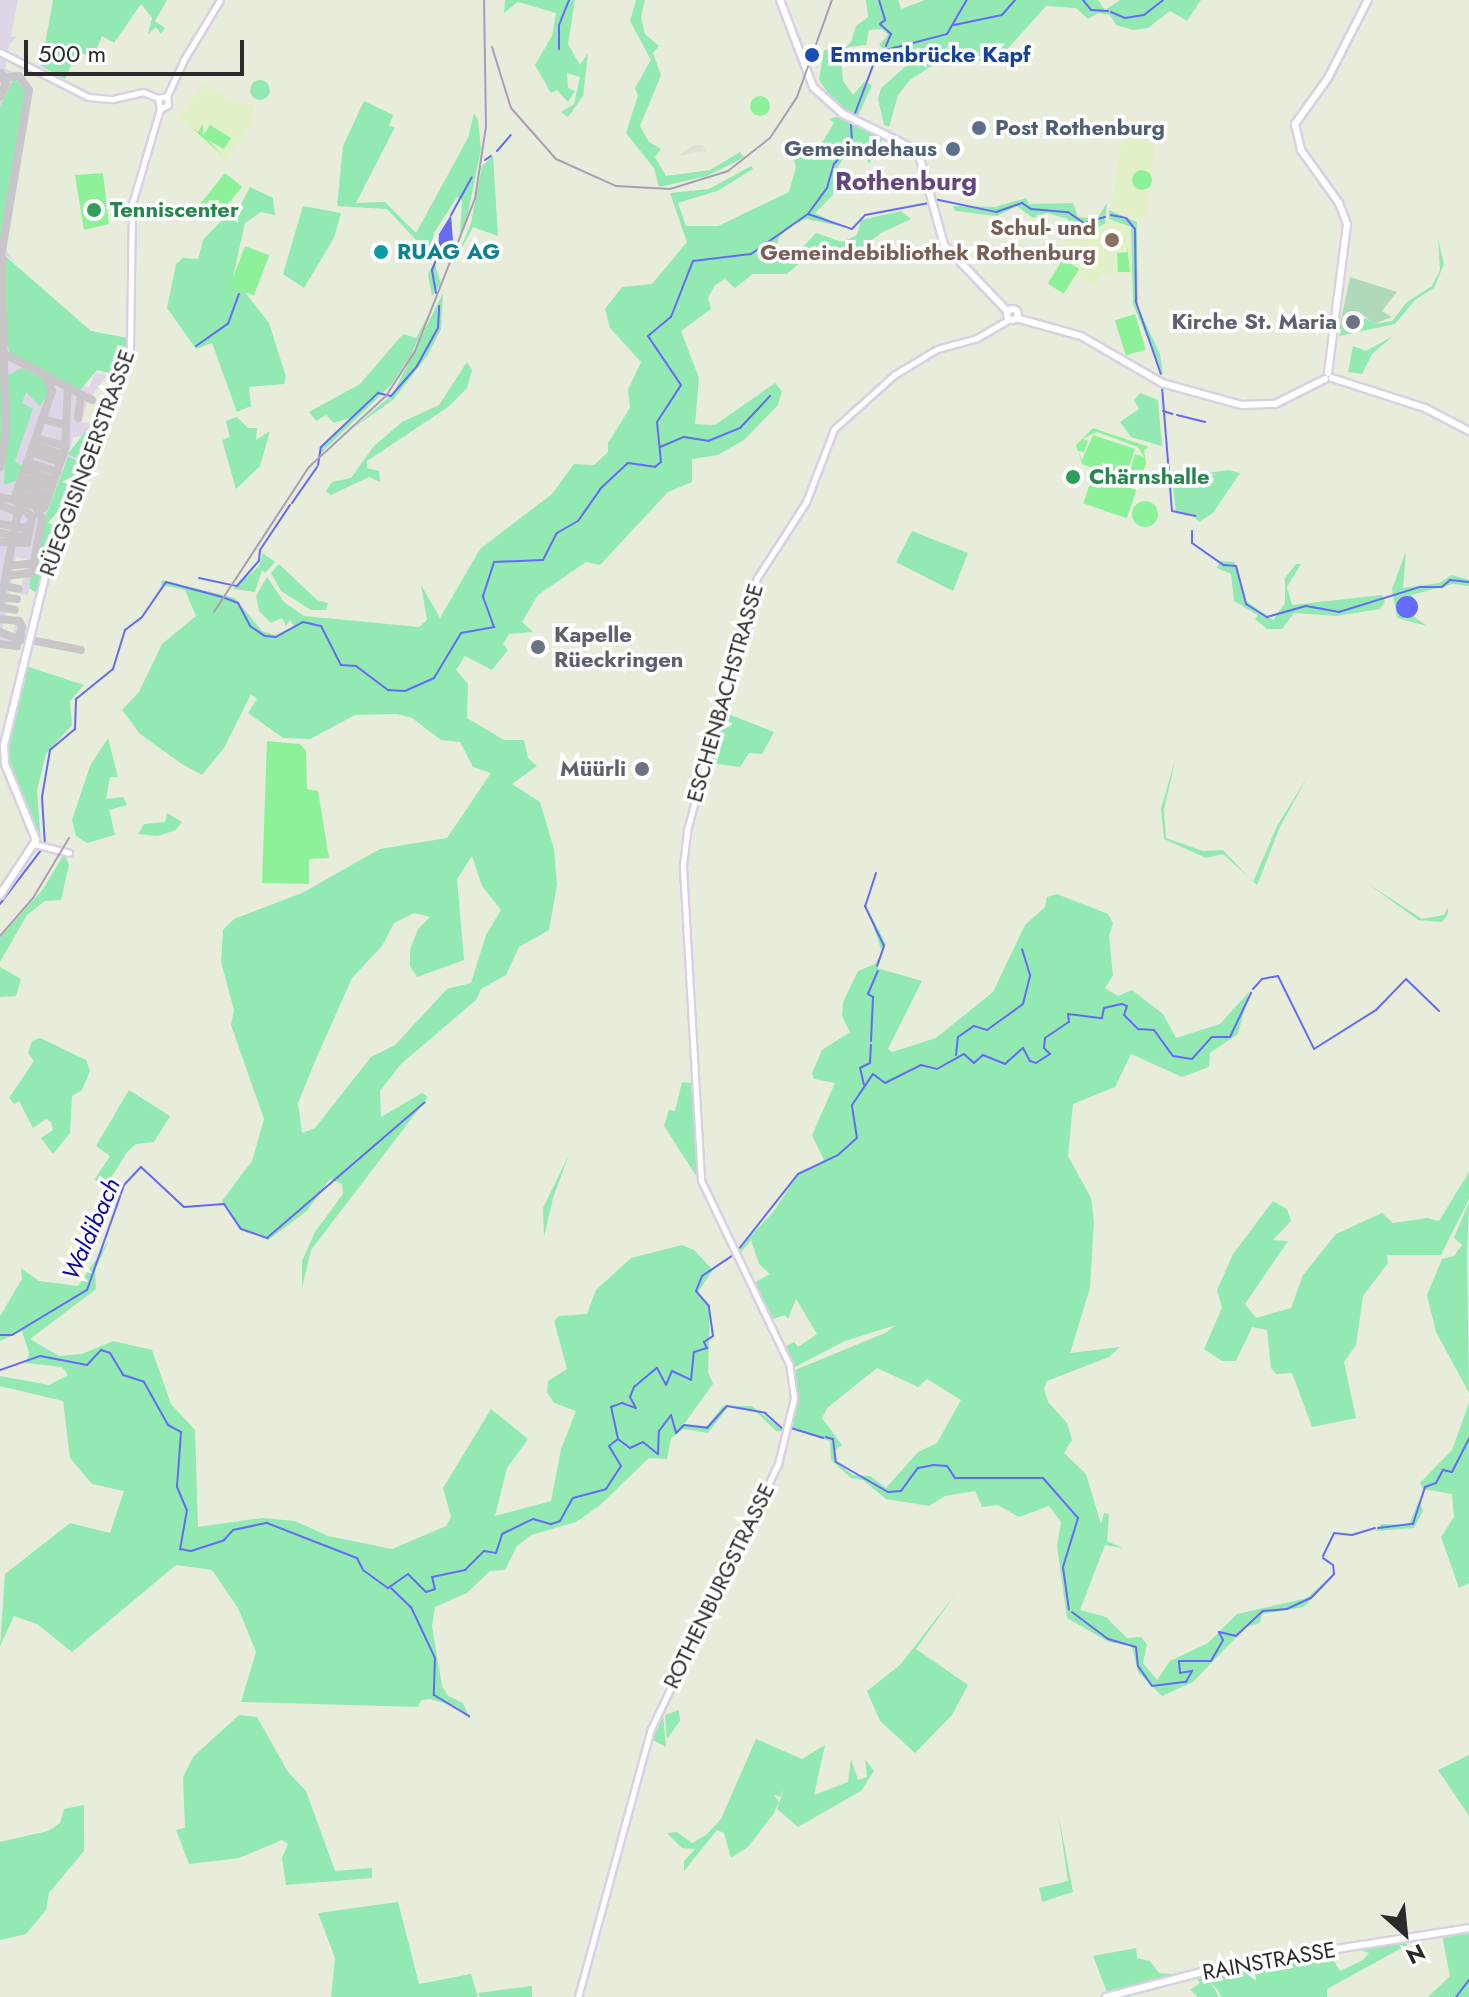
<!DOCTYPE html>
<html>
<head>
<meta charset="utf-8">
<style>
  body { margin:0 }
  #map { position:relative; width:1469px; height:1997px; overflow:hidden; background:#e8eddb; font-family:Jost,sans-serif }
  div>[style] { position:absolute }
  .education>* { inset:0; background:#e2f0c8 }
  .airport>* { inset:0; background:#ded6e6 }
  .green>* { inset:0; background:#92e9b1 }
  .round { border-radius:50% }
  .cemetery>* { inset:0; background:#b0d9b9 }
  .pitch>* { inset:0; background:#8df199; transform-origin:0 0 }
  .plaza>* { inset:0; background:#dde1d6 }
  .water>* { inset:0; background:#656af8 }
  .stream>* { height:2px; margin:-1px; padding:0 1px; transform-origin:1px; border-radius:1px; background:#656af8 }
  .taxiway>* { height:8px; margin:-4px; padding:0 4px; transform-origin:4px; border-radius:4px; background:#cac5c8 }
  .roads { filter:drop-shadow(2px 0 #dad0e4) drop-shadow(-2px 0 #dad0e4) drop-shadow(0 2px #dad0e4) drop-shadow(0 -2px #dad0e4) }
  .tertiary>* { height:5px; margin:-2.5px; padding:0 2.5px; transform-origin:2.5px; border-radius:2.5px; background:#fff }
  .secondary>* { height:6px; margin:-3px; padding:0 3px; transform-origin:3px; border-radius:3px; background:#fff }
  .secondary>.ring { margin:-3px; padding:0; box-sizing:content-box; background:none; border:6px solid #fff; border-radius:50% }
  .rail>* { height:2px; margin:-1px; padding:0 1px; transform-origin:1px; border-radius:1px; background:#ab9db6 }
  .dots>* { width:22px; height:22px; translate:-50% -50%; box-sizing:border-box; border:4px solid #fff; border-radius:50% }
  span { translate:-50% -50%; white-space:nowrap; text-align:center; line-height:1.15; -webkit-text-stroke:7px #fff; paint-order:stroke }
  .transit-label { font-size:22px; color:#164399; font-weight:700 }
  .left { translate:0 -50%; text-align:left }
  .service-label { font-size:22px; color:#4e5e75; font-weight:700 }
  .right { translate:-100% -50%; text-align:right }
  .leisure-label { font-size:22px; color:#27864d; font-weight:700 }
  .education-label { font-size:22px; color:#785e54; font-weight:700 }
  .culture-label { font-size:22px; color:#0d838f; font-weight:700 }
  .worship-label { font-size:22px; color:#5b616d; font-weight:700 }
  .street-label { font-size:22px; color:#2a2a2a }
  .water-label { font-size:24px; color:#0902a6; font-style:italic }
  .quarter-label { font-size:26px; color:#63477e; font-weight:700 }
  .north { position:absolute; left:1365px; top:1893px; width:80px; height:80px; -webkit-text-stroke:6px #fff; paint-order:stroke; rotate:153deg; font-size:22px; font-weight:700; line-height:32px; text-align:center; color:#2a2a2a }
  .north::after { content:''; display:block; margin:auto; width:28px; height:36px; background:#2a2a2a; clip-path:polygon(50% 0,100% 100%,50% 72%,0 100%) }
  .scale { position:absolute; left:24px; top:40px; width:220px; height:36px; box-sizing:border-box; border:4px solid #2a2a2a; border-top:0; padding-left:10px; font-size:24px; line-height:28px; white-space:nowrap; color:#2a2a2a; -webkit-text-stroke:6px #fff; paint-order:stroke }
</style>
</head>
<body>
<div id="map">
  <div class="education">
    <i style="clip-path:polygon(204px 84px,239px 104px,254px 104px,251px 125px,225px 162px,178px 118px)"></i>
    <i style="clip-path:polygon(1122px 139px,1155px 143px,1146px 221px,1111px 209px)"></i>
    <i style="clip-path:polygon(1109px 220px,1130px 228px,1132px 273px,1101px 274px,1093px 286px,1075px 275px,1063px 293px,1048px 284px,1060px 265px,1052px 259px,1069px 231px,1094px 230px)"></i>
  </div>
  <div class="airport">
    <i style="clip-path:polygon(0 0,18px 0,11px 36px,17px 37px,9px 45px,5px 69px,25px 76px,32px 90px,4px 248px,16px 263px,7px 256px,4px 273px,7px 348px,14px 357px,80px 389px,86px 378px,84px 386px,89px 388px,95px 373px,116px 378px,113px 387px,113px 378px,106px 376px,88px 401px,81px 422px,98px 424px,94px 435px,73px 437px,69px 455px,83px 452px,79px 461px,68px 457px,45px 517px,28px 595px,20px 594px,27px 559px,16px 557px,1px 637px,12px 640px,17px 615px,24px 619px,27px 640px,15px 649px,0 647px)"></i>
  </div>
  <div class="green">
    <i style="clip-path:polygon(53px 0,167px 0,155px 21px,165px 28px,161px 34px,156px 27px,148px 34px,152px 18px,141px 4px,114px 43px,102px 36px,93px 58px,77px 51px,65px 79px,41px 66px)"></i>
    <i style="clip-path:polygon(505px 0,575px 0,568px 44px,580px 65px,588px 53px,583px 96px,568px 117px,561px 112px,574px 104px,580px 77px,567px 73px,568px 88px,575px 91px,568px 102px,557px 90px,551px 93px,535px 65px,552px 36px,556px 13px,518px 2px,504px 13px)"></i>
    <i style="clip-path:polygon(636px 0,645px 0,641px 17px,645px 34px,659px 46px,653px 53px,661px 75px,640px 126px,649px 142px,661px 149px,655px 157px,666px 176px,710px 170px,740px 152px,744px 157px,737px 161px,707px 176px,659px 187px,654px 168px,626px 133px,638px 95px,635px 88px,651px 60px,630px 21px)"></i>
    <i style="clip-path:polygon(866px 0,898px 0,901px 9px,925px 0,1098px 0,1105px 10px,1120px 0,1201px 0,1187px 21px,1170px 11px,1148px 28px,1133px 30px,1116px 25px,1110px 15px,1098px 13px,1088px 19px,1076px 8px,1046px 6px,1002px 55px,984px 61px,941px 60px,910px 80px,898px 95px,889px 127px,884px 125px,878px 99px,881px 88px,913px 60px,909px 54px,889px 53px,879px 45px,888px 35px,882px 29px,869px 30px,866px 45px,849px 47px,841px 56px,843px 81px,853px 95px,864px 82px,872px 85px,858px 116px,834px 102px,819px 80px,824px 50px,840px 53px,851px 42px,856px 26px,868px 17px)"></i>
    <i style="clip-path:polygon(14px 78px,27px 92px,0 244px,0 107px)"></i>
    <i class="round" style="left:250px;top:80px;width:20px;height:20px"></i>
    <i style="clip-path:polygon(364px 101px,393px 115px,389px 126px,395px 127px,356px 203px,385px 202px,416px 233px,468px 138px,474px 113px,478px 120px,481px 149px,467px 218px,460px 234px,462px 201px,457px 197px,434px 233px,431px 256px,387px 209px,337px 206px,343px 146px)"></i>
    <i style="clip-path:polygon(evenodd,840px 116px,884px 136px,869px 164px,863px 149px,843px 158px,833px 178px,833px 195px,815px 213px,844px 227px,806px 219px,795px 224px,779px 236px,774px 261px,794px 256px,816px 233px,842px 242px,857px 235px,861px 220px,901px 211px,911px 219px,881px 233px,854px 254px,838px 256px,819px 246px,787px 274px,753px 274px,735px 288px,725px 279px,715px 285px,708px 298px,711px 309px,681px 331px,699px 378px,695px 424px,715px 425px,775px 383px,782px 391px,778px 405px,744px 440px,718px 455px,692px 459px,692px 482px,668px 492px,600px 565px,586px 562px,538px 595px,522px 622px,533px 632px,509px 634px,503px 644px,508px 650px,492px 670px,465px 656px,456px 670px,468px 684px,467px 718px,504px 740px,524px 740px,528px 758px,537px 766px,512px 784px,540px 802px,554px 849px,557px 885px,549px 930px,519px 947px,506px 975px,481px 989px,476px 1000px,401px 1064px,380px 1091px,381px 1117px,422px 1093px,428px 1097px,311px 1250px,302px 1288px,302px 1261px,315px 1232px,343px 1194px,342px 1184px,330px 1179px,307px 1211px,268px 1240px,241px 1229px,222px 1201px,252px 1161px,264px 1119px,231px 1025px,234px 1010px,221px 962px,223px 930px,234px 919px,302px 893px,380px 849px,447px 838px,491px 773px,473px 767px,460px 742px,441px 740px,412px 718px,397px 714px,355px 715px,310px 739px,283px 738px,248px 713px,257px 699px,251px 694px,224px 748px,202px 775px,182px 764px,140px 734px,122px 710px,139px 692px,162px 644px,196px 616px,185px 590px,161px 585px,162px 580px,235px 598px,262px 631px,275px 635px,294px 626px,290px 620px,286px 626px,282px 618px,271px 623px,259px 611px,256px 596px,267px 577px,284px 602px,304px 616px,419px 627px,427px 620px,421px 585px,440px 618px,480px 549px,552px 494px,574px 464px,594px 465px,608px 452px,608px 443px,630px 408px,628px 390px,641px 362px,610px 328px,605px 309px,622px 287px,652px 284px,687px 242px,670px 193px,709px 189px,751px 166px,753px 169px,717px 191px,678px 203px,686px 226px,718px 226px,789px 192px,796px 167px,791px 153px,804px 142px,813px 157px,834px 123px,829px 119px,840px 116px,472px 856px,482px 886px,501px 910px,486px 935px,471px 983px,447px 989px,395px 1045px,371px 1057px,315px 1128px,302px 1133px,298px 1103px,316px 1059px,352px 978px,382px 946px,394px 923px,414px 913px,430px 917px,418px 929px,410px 950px,410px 966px,417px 977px,464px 960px,457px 879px,472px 856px)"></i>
    <i style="clip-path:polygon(493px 156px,498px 236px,473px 227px,457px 257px,471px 223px,482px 166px)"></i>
    <i style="clip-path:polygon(250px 187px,273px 198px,275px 215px,261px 212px,245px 223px,231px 286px,244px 291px,269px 323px,286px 377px,284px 384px,249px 387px,251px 406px,237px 412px,212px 343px,196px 349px,167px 308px,176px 264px,183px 258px,198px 259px,203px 240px,224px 218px,237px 212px)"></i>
    <i style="clip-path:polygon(1026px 198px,1029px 204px,1073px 203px,1078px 217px,1097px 219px,1107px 203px,1105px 223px,1094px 230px,1068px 232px,1068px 219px,1047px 213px,1033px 218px,1017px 206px,997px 216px,955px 211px,953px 206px,995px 207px)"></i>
    <i style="clip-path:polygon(303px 206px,341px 213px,334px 238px,304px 288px,283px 274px)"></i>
    <i style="clip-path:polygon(1109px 210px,1137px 222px,1138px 307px,1160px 354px,1163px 375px,1133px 304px,1131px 227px,1109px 219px)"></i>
    <i style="clip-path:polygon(1438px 239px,1444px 264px,1434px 288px,1415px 300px,1395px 324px,1339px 336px,1342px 329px,1355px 331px,1365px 318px,1374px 324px,1392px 321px,1407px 302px,1432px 286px,1440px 270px)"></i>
    <i style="clip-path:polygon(4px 255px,91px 331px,128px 338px,118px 375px,97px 370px,80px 390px,11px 355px,6px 344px)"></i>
    <i style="clip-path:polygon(434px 261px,441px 284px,432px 296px,428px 275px)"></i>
    <i style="clip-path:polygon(443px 293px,441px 329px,427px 356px,394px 399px,352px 429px,393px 394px)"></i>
    <i style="clip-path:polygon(433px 306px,411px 355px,391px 385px,320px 454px,323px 444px,353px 417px,334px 423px,326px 415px,316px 421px,309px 412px,360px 384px,403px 334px,416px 338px)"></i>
    <i style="clip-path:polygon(1393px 336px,1372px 354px,1362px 374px,1348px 372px,1353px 346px,1366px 351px)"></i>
    <i style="clip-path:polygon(0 356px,4px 428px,0 454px)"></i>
    <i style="clip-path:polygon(467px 362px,472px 370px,467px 388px,448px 407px,367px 461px,367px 468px,379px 471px,380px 482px,369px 477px,331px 495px,326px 491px,332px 482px,351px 478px,374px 446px,402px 422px,439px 405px)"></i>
    <i style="clip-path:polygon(22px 368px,44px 379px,49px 392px,40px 406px,26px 392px,22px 403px,33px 409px,15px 461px,23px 467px,18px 480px,4px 485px,8px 375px)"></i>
    <i style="clip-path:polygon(1140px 393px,1158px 400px,1162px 446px,1131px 437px,1120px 422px,1139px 409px,1134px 400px)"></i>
    <i style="clip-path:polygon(237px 417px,248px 428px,257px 428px,256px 440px,270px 431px,260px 466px,236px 489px,222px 440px,230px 437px,226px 421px)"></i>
    <i style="clip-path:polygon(85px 432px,94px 435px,84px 460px,83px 451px,76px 458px,68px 454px)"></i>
    <i style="clip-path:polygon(68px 457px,79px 461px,60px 509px,48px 523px,58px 527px,37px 593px,29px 588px,30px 582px,46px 515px)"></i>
    <i style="clip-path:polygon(1229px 470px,1240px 473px,1213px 513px,1199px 522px,1192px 514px,1176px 513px,1172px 478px)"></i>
    <i style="clip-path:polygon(912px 531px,968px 553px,953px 591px,896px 562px)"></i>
    <i style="clip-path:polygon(1406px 551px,1403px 588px,1439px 583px,1452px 575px,1469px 580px,1469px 586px,1453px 584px,1411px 595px,1419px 607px,1404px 596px,1398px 599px,1405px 619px,1413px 616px,1427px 626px,1397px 618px,1392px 589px)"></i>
    <i style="clip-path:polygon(263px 553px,275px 562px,265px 573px,262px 570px,255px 592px,233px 589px,259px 566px)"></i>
    <i style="clip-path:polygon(1220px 561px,1234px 562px,1246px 601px,1273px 620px,1285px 603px,1285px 578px,1296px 564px,1301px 564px,1287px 587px,1292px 605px,1382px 595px,1385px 602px,1380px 609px,1337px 616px,1294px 613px,1282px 629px,1267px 629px,1255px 619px,1258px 615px,1234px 601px,1231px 574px,1217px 568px)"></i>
    <i style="clip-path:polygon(279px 564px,317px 600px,328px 603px,326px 610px,311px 610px,281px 591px,271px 573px)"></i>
    <i style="clip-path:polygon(26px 666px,84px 685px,70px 701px,72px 725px,46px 754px,37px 790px,41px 845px,6px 752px)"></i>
    <i style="clip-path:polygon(723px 712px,774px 732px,762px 754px,749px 753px,740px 767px,709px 763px)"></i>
    <i style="clip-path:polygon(108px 738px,118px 777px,110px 777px,106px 799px,123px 797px,127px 805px,109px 810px,115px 835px,87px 843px,76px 836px,72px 820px,90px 766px)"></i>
    <i style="clip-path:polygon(1176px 757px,1164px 810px,1166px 838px,1203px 851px,1223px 850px,1253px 882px,1277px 826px,1308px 776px,1280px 827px,1257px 885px,1223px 854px,1206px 858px,1164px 839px,1161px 809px)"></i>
    <i style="clip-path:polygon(167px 813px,182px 822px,176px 830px,158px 836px,138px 834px,144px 824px,165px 822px)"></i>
    <i style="clip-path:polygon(64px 854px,69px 865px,61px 900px,45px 901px,27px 915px,0 962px,0 938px,43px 889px)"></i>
    <i style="clip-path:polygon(1367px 883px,1422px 919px,1444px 915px,1448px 907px,1448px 914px,1442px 922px,1418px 920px)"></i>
    <i style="clip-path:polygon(evenodd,1057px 894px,1108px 914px,1113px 923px,1109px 936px,1113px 975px,1105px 988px,1118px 996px,1132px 990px,1163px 1014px,1176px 1038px,1220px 1024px,1249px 992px,1238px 1034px,1210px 1053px,1209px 1067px,1182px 1077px,1131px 1054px,1115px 1087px,1073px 1104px,1068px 1156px,1091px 1198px,1094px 1221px,1090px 1288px,1070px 1353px,1120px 1347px,1109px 1357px,1047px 1381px,1044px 1388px,1048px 1402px,1067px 1423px,1072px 1440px,1064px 1453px,1086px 1474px,1101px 1524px,1104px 1513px,1109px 1514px,1107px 1541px,1123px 1548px,1105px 1545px,1080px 1610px,1106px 1617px,1127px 1638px,1141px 1637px,1147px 1644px,1143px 1663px,1157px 1680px,1170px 1661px,1208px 1643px,1237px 1614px,1307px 1598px,1338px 1570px,1304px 1607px,1262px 1614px,1260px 1623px,1246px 1627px,1193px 1682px,1162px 1696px,1138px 1672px,1132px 1646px,1109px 1642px,1067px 1618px,1057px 1546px,1061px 1522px,1049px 1506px,1019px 1517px,998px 1505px,982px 1507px,975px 1491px,945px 1496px,929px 1506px,886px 1499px,863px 1480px,851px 1478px,831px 1460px,830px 1441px,791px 1429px,797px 1397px,795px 1370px,885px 1333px,896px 1325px,845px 1341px,793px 1368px,783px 1348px,794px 1342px,798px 1347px,817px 1334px,796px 1299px,788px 1319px,785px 1315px,770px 1320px,752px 1284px,770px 1274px,759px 1264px,751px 1240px,739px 1255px,736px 1251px,774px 1211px,796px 1177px,824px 1160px,812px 1135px,835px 1083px,814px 1079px,812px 1073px,822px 1050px,850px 1032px,842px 1016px,843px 1002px,858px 971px,875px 964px,882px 952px,868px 910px,886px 944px,877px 968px,922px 981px,888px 1049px,892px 1052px,936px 1038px,993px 992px,1025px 925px,1045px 907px,1047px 897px,1057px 894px,877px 1368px,918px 1387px,927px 1379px,961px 1400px,937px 1443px,918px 1452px,886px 1488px,870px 1476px,853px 1475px,835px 1460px,834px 1451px,842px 1445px,822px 1418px,827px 1408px,877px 1368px)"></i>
    <i style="clip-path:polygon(0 967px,21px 979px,16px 996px,0 997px)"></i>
    <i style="clip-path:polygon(40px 1038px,86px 1060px,90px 1071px,82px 1090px,72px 1096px,70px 1133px,53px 1154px,41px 1138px,53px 1130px,51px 1122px,46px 1119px,33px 1128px,19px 1101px,14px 1104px,9px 1098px,34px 1061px,28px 1053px,32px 1041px)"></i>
    <i style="clip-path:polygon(682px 1082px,693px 1083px,697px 1177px,664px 1126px,669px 1110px,675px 1111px)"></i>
    <i style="clip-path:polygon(129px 1090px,170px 1116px,154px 1142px,136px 1144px,127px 1152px,104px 1189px,95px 1179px,110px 1156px,96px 1146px)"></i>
    <i style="clip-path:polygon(569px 1155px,553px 1198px,544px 1237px,543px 1208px)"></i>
    <i style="clip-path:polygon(1469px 1172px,1469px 1199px,1441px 1255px,1387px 1255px,1388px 1263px,1363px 1296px,1356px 1345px,1344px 1362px,1356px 1418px,1312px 1427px,1292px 1373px,1276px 1374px,1271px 1368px,1267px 1330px,1252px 1327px,1236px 1361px,1222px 1361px,1204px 1349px,1222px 1308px,1217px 1290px,1233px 1254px,1273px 1201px,1287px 1209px,1291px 1221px,1273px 1240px,1288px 1241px,1245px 1304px,1256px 1318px,1291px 1308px,1303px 1275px,1336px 1234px,1382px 1213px,1393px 1223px,1427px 1218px,1439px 1221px)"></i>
    <i style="clip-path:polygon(1469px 1202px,1467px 1254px,1469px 1393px,1436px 1332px,1427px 1295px,1442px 1259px,1454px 1256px,1462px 1245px,1454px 1238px)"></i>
    <i style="clip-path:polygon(109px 1240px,95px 1270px,96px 1289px,30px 1339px,59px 1356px,82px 1354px,113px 1341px,152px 1350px,171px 1404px,195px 1430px,198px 1527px,262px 1518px,295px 1521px,328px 1536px,392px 1549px,446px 1526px,451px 1517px,443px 1488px,491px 1409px,528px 1439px,507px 1468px,495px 1516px,551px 1501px,561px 1449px,576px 1411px,554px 1403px,547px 1392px,548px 1381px,567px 1369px,554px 1321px,559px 1316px,587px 1314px,596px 1290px,631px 1258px,682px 1245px,694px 1250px,713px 1270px,698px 1292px,710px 1308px,708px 1372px,713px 1384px,684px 1424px,707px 1426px,723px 1406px,752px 1406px,784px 1431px,776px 1431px,755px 1411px,728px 1407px,708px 1433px,683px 1429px,671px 1438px,667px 1459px,649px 1458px,599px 1506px,576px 1522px,531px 1535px,517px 1546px,505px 1570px,490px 1571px,467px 1593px,435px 1607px,432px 1626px,442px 1686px,448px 1696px,463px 1703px,470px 1719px,457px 1707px,430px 1699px,421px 1700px,418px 1707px,241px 1702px,256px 1652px,238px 1608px,212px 1570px,176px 1565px,72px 1652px,37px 1624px,14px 1616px,0 1646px,5px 1574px,70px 1523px,110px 1533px,124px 1491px,92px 1484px,70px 1458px,63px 1401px,0 1386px,0 1376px,49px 1385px,68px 1375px,62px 1367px,26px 1363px,29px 1353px,22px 1331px,0 1341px,0 1316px,22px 1279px,21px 1268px,39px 1281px,78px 1286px)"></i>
    <i style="clip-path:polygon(1469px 1403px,1469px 1583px,1459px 1588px,1441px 1537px,1454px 1517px,1452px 1494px,1423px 1489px,1420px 1483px,1452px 1450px)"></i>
    <i style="clip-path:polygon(1419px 1500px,1423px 1511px,1414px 1528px,1376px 1531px,1381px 1524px,1409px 1525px)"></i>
    <i style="clip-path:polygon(957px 1592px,916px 1649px,968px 1685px,952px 1715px,915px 1753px,880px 1721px,867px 1691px,900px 1665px)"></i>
    <i style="clip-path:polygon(679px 1710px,680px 1721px,667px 1739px,665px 1715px)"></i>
    <i style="clip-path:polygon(661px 1712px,663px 1715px,666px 1747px,651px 1739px)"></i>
    <i style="clip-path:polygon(239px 1715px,257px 1717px,288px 1772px,306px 1791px,335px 1871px,372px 1868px,372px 1878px,286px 1885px,282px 1858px,288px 1844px,282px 1840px,239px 1858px,189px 1864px,176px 1830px,185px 1828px,183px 1777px,193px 1757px)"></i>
    <i style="clip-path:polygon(756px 1739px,802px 1759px,825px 1745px,814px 1795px,848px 1782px,851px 1759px,858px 1780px,867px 1777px,865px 1759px,874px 1771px,861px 1791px,798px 1827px,777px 1809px,784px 1789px,780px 1797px,774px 1795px,779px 1802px,774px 1813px,748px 1847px,731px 1858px,724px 1833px,717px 1830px,684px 1871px,684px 1861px,695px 1849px,682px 1848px,667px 1833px,677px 1832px,692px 1843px,706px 1835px,721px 1819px)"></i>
    <i style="clip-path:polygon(1469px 1755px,1469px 1816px,1438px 1770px)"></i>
    <i style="clip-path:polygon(84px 1805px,84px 1851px,49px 1893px,46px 1910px,26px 1934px,0 1940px,0 1842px,48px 1831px,60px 1823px,64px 1809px)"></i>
    <i style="clip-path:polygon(1058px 1812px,1073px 1892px,1042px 1902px,1039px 1888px,1068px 1881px)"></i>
    <i style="clip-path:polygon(398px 1902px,419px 1984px,471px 1974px,478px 1997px,331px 1997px,335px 1958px,318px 1913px)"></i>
    <i style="clip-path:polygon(1469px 1931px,1469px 1997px,1428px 1997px,1450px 1976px,1442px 1935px)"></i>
    <i style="clip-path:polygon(1406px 1941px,1407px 1945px,1327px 1989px,1327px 1997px,1221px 1997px,1218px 1990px,1211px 1983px,1219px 1997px,1198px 1997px,1190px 1990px,1200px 1983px,1195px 1976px,1329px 1953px,1340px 1971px,1363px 1960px,1369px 1953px,1361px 1950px,1364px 1947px)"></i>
    <i style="clip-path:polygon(1136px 1948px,1137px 1958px,1150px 1961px,1159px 1973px,1182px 1975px,1108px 1995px,1093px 1956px)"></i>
    <i style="clip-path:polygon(532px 1986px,532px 1997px,480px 1997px,478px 1993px)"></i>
  </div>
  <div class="cemetery">
    <i style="clip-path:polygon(1350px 277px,1397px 292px,1382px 311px,1392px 317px,1374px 324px,1358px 311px,1345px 329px,1339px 329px)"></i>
  </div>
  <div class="pitch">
    <i class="round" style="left:750px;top:96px;width:20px;height:20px"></i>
    <i style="clip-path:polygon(203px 124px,203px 136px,210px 125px,231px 138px,224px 149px,208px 140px,223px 156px,191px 127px,198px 132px)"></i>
    <i class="round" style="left:1132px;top:170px;width:20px;height:20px"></i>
    <i style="clip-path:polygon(103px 173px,109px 224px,84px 230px,75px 175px)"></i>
    <i style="left:225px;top:173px;width:22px;height:43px;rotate:39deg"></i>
    <i style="left:245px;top:246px;width:26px;height:43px;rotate:21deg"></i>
    <i style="clip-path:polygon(1127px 246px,1130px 272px,1118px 272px,1117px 253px,1127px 252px)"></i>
    <i style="left:1063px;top:259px;width:19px;height:29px;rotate:32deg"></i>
    <i style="left:1135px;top:314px;width:37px;height:21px;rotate:73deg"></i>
    <i style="clip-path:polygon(evenodd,1093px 428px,1149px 447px,1144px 450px,1146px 464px,1141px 475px,1127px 481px,1082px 464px,1076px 445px,1093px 428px,1097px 432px,1138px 447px,1144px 457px,1135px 454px,1130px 471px,1137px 474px,1121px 477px,1086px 464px,1126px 476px,1135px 449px,1093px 435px,1082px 460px,1078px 451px,1084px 452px,1088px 441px,1082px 439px,1097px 432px)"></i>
    <i style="left:1093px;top:475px;width:46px;height:30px;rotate:19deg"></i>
    <i class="round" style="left:1132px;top:501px;width:26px;height:26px"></i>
    <i style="clip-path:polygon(267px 741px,300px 744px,306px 751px,307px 789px,318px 791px,329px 858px,309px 859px,309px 884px,262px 883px)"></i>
  </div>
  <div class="plaza">
    <i style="clip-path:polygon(694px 145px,702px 145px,706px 151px,678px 156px)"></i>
  </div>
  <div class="water">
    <i style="clip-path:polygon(451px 215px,454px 254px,438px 258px,439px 234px)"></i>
    <i class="round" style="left:1396px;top:596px;width:22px;height:22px"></i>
  </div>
  <div class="stream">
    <i style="left:879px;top:0;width:21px;rotate:73deg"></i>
    <i style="left:885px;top:20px;width:6px;rotate:141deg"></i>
    <i style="left:880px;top:24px;width:15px;rotate:42deg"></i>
    <i style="left:891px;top:34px;width:13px;rotate:113deg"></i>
    <i style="left:1083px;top:0;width:13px;rotate:51deg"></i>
    <i style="left:1091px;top:10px;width:17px;rotate:3deg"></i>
    <i style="left:1111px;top:12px;width:15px;rotate:23deg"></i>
    <i style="left:1125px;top:18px;width:19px;rotate:-9deg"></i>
    <i style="left:1144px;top:15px;width:24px;rotate:-38deg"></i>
    <i style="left:954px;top:25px;width:49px;rotate:-11.8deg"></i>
    <i style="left:1002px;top:15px;width:20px;rotate:-49deg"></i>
    <i style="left:559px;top:49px;width:24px;rotate:-90deg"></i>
    <i style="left:559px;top:25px;width:27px;rotate:-68deg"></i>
    <i style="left:497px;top:151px;width:21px;rotate:-49deg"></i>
    <i style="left:485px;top:160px;width:7px;rotate:-34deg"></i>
    <i style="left:934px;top:199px;width:63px;rotate:11.8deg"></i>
    <i style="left:996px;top:212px;width:28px;rotate:-19deg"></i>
    <i style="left:1022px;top:203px;width:11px;rotate:34deg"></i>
    <i style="left:1031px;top:209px;width:37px;rotate:5deg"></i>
    <i style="left:1068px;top:212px;width:19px;rotate:35deg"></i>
    <i style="left:1084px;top:223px;width:22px;rotate:-16deg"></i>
    <i style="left:808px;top:214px;width:46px;rotate:18.8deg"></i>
    <i style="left:852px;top:229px;width:19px;rotate:-47deg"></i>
    <i style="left:865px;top:215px;width:65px;rotate:-10.6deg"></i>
    <i style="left:451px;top:215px;width:43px;rotate:-61.1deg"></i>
    <i style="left:1111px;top:215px;width:15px;rotate:11deg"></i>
    <i style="left:1126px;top:218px;width:14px;rotate:51deg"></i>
    <i style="left:1135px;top:229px;width:73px;rotate:89.2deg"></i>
    <i style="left:1136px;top:302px;width:76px;rotate:70.9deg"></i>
    <i style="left:436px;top:293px;width:23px;rotate:-100deg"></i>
    <i style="left:432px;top:270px;width:13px;rotate:-67deg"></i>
    <i style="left:196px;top:346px;width:39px;rotate:-35deg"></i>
    <i style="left:228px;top:324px;width:32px;rotate:-70deg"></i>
    <i style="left:1162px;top:387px;width:124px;rotate:85.4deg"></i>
    <i style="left:1172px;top:511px;width:24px;rotate:12deg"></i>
    <i style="left:1163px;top:411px;width:10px;rotate:17deg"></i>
    <i style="left:1177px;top:415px;width:29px;rotate:14deg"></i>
    <i style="left:660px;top:447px;width:26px;rotate:-23deg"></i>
    <i style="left:684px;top:437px;width:24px;rotate:9deg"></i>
    <i style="left:708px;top:441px;width:35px;rotate:-22deg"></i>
    <i style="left:740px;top:428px;width:44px;rotate:-46.8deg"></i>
    <i style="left:318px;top:465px;width:18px;rotate:-81deg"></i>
    <i style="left:321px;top:447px;width:79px;rotate:-43.5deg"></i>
    <i style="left:378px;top:393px;width:13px;rotate:13deg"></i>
    <i style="left:391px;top:396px;width:40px;rotate:-49deg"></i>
    <i style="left:417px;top:366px;width:43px;rotate:-61.1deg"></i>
    <i style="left:438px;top:328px;width:22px;rotate:-87deg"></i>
    <i style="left:292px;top:503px;width:44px;rotate:-55.2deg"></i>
    <i style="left:1192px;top:531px;width:12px;rotate:90deg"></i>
    <i style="left:1192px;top:543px;width:39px;rotate:35deg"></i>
    <i style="left:1224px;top:565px;width:12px;rotate:5deg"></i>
    <i style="left:1236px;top:566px;width:39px;rotate:75deg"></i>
    <i style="left:1246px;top:604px;width:25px;rotate:32deg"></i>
    <i style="left:1267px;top:617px;width:41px;rotate:-15.8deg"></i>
    <i style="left:1306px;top:606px;width:34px;rotate:10deg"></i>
    <i style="left:1339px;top:612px;width:85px;rotate:-17.2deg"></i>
    <i style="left:1420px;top:587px;width:22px"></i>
    <i style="left:1442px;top:587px;width:11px;rotate:-41deg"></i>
    <i style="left:1450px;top:580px;width:19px;rotate:6deg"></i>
    <i style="left:199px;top:578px;width:39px;rotate:12deg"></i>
    <i style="left:237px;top:586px;width:33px;rotate:-49deg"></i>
    <i style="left:259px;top:561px;width:11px;rotate:-85deg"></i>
    <i style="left:260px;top:550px;width:54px;rotate:-56.3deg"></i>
    <i style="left:225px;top:598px;width:14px;rotate:21deg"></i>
    <i style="left:238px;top:603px;width:26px;rotate:62deg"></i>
    <i style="left:250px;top:626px;width:18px;rotate:34deg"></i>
    <i style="left:265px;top:636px;width:11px;rotate:5deg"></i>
    <i style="left:276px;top:637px;width:31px;rotate:-29deg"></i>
    <i style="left:303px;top:622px;width:18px;rotate:13deg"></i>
    <i style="left:321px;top:626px;width:44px;rotate:62.9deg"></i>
    <i style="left:341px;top:665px;width:15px;rotate:4deg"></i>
    <i style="left:356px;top:666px;width:40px;rotate:37deg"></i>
    <i style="left:388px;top:690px;width:17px;rotate:3deg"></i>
    <i style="left:405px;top:691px;width:32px;rotate:-24deg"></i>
    <i style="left:434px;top:678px;width:52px;rotate:-59deg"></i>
    <i style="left:461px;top:633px;width:34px;rotate:-10deg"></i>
    <i style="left:494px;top:627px;width:33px;rotate:-110deg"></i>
    <i style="left:483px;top:596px;width:36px;rotate:-72deg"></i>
    <i style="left:494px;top:562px;width:49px;rotate:-2.3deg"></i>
    <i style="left:543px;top:560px;width:30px;rotate:-63deg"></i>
    <i style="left:557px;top:533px;width:24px;rotate:-30deg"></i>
    <i style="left:578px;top:521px;width:39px;rotate:-55deg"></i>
    <i style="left:600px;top:489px;width:38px;rotate:-43deg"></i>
    <i style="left:628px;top:463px;width:27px;rotate:8deg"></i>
    <i style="left:655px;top:467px;width:8px;rotate:-40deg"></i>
    <i style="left:661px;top:462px;width:40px;rotate:-95.7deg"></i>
    <i style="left:657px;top:422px;width:44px;rotate:-57deg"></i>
    <i style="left:681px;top:385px;width:59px;rotate:-124deg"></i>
    <i style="left:648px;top:336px;width:30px;rotate:-40deg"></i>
    <i style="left:671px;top:317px;width:60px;rotate:-68.6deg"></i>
    <i style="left:693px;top:261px;width:58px;rotate:-6.9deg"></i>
    <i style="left:751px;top:254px;width:70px;rotate:-35.1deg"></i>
    <i style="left:808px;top:214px;width:32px;rotate:-54deg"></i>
    <i style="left:827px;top:188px;width:25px;rotate:-74deg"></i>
    <i style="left:834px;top:164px;width:27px;rotate:-48deg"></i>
    <i style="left:852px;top:144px;width:20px;rotate:-93deg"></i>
    <i style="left:851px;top:124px;width:77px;rotate:-69.4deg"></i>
    <i style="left:878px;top:52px;width:71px;rotate:-14.6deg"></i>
    <i style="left:947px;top:34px;width:39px;rotate:-60deg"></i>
    <i style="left:876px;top:873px;width:35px;rotate:108deg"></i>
    <i style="left:865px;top:906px;width:44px;rotate:64.6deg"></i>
    <i style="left:884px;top:946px;width:21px;rotate:109deg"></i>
    <i style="left:0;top:904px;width:74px;rotate:-52.7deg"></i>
    <i style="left:45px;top:845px;width:48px;rotate:-93.6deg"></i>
    <i style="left:42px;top:797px;width:48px;rotate:-80.3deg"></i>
    <i style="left:50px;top:750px;width:33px;rotate:-40deg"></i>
    <i style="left:75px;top:729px;width:30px;rotate:-88deg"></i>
    <i style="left:76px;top:699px;width:48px;rotate:-39deg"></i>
    <i style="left:113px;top:669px;width:41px;rotate:-72.9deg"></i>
    <i style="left:125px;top:630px;width:21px;rotate:-37deg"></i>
    <i style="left:142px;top:617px;width:42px;rotate:-55.6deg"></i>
    <i style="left:166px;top:582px;width:58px;rotate:15deg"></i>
    <i style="left:1253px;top:989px;width:13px;rotate:-48deg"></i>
    <i style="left:1262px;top:979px;width:16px;rotate:-11deg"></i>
    <i style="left:1278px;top:976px;width:81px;rotate:63.7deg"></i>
    <i style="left:1314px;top:1049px;width:73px;rotate:-32.2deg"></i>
    <i style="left:1376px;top:1010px;width:43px;rotate:-45.9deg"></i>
    <i style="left:1406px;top:979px;width:46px;rotate:44.1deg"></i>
    <i style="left:871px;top:1041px;width:44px;rotate:-87.4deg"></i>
    <i style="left:873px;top:997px;width:6px;rotate:-149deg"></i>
    <i style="left:868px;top:994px;width:25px;rotate:-67deg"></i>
    <i style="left:956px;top:1055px;width:18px;rotate:-84deg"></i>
    <i style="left:958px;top:1037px;width:19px;rotate:-35deg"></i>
    <i style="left:974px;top:1026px;width:14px;rotate:17deg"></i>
    <i style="left:987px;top:1030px;width:44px;rotate:-35.8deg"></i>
    <i style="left:1023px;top:1004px;width:30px;rotate:-76deg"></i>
    <i style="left:1030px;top:975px;width:27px;rotate:-107deg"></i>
    <i style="left:864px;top:1085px;width:17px;rotate:-103deg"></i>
    <i style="left:860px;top:1068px;width:11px;rotate:-27deg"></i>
    <i style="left:870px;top:1063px;width:18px;rotate:-87deg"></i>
    <i style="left:738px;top:1250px;width:97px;rotate:-51.7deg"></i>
    <i style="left:798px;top:1174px;width:44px;rotate:-25.4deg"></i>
    <i style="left:838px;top:1155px;width:25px;rotate:-42deg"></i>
    <i style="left:857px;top:1138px;width:33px;rotate:-99deg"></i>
    <i style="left:852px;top:1105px;width:37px;rotate:-56deg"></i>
    <i style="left:873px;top:1074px;width:15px;rotate:37deg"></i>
    <i style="left:885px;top:1083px;width:40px;rotate:-26.6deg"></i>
    <i style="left:921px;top:1065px;width:16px;rotate:14deg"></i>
    <i style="left:937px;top:1069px;width:31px;rotate:-29deg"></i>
    <i style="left:964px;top:1054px;width:13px;rotate:42deg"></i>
    <i style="left:974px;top:1063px;width:12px;rotate:-42deg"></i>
    <i style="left:983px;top:1055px;width:24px;rotate:22deg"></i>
    <i style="left:1005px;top:1064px;width:24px;rotate:-42deg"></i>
    <i style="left:1023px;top:1048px;width:15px;rotate:62deg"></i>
    <i style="left:1030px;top:1061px;width:6px;rotate:18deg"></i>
    <i style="left:1036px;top:1063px;width:17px;rotate:-33deg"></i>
    <i style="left:1050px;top:1054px;width:8px;rotate:-135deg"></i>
    <i style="left:1044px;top:1048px;width:10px;rotate:-84deg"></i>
    <i style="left:1045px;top:1038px;width:29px;rotate:-34deg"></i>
    <i style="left:1069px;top:1022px;width:8px;rotate:-97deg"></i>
    <i style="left:1068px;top:1014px;width:34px;rotate:7deg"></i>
    <i style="left:1102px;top:1018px;width:10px;rotate:-79deg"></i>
    <i style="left:1104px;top:1008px;width:18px;rotate:-13deg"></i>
    <i style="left:1122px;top:1004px;width:5px;rotate:22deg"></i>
    <i style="left:1127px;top:1006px;width:9px;rotate:108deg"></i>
    <i style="left:1124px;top:1015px;width:20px;rotate:45deg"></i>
    <i style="left:1138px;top:1029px;width:16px;rotate:4deg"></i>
    <i style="left:1154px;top:1030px;width:32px;rotate:54deg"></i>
    <i style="left:1173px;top:1056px;width:19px;rotate:9deg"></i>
    <i style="left:1192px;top:1059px;width:30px;rotate:-48deg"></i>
    <i style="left:1212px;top:1037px;width:18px"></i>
    <i style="left:1230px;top:1037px;width:49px;rotate:-64.5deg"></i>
    <i style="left:0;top:1335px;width:12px"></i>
    <i style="left:12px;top:1335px;width:87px;rotate:-31deg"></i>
    <i style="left:87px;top:1290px;width:111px;rotate:-70.6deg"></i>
    <i style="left:124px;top:1185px;width:25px;rotate:-47deg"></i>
    <i style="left:141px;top:1167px;width:59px;rotate:42.9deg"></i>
    <i style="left:184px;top:1207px;width:40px;rotate:-4.3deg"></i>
    <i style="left:224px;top:1204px;width:30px;rotate:56deg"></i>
    <i style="left:241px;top:1229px;width:28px;rotate:19deg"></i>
    <i style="left:267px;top:1238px;width:208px;rotate:-40.7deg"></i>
    <i style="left:0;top:1370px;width:42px;rotate:-19.3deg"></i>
    <i style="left:40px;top:1356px;width:48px;rotate:10.8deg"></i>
    <i style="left:87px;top:1365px;width:21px;rotate:-47deg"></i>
    <i style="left:101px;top:1350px;width:9px;rotate:18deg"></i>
    <i style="left:110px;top:1353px;width:26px;rotate:59deg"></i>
    <i style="left:123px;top:1375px;width:22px;rotate:18deg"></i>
    <i style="left:144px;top:1382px;width:49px;rotate:60.8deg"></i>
    <i style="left:168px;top:1425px;width:15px;rotate:28deg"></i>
    <i style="left:181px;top:1432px;width:55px;rotate:94.2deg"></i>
    <i style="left:177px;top:1487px;width:25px;rotate:67deg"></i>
    <i style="left:187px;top:1510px;width:40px;rotate:100deg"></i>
    <i style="left:180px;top:1549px;width:11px;rotate:10deg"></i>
    <i style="left:191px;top:1551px;width:35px;rotate:-18deg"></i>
    <i style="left:224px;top:1540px;width:13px;rotate:-48deg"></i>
    <i style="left:233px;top:1530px;width:35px;rotate:-12deg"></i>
    <i style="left:267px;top:1523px;width:97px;rotate:21.3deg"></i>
    <i style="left:357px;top:1558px;width:13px;rotate:63deg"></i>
    <i style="left:363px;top:1570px;width:31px;rotate:36deg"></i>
    <i style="left:388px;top:1588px;width:24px;rotate:-35deg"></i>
    <i style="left:408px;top:1574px;width:25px;rotate:45deg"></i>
    <i style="left:426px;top:1592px;width:9px;rotate:-18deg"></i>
    <i style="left:435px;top:1589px;width:12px;rotate:-104deg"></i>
    <i style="left:432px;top:1577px;width:34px;rotate:-12deg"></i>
    <i style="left:465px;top:1570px;width:27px;rotate:-45deg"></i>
    <i style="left:484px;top:1551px;width:12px;rotate:9deg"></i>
    <i style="left:496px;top:1553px;width:20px;rotate:-72deg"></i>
    <i style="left:502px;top:1534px;width:34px;rotate:-26deg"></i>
    <i style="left:533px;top:1519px;width:19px;rotate:16deg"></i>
    <i style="left:551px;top:1524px;width:9px;rotate:-18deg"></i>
    <i style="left:560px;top:1521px;width:26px;rotate:-61deg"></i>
    <i style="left:573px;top:1498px;width:34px;rotate:-15deg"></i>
    <i style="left:606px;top:1489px;width:27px;rotate:-57deg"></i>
    <i style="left:621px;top:1466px;width:23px;rotate:-121deg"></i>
    <i style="left:609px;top:1446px;width:11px;rotate:-38deg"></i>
    <i style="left:618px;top:1439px;width:33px;rotate:-102deg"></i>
    <i style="left:611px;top:1407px;width:12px;rotate:-20deg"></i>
    <i style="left:622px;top:1403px;width:15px;rotate:20deg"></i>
    <i style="left:636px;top:1408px;width:13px;rotate:-119deg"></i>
    <i style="left:630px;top:1397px;width:11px;rotate:-68deg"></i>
    <i style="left:634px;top:1387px;width:30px;rotate:-40deg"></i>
    <i style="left:657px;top:1368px;width:19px;rotate:62deg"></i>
    <i style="left:666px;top:1385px;width:15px;rotate:-67deg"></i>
    <i style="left:672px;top:1371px;width:21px;rotate:25deg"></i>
    <i style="left:691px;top:1380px;width:28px;rotate:-84deg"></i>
    <i style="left:694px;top:1352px;width:14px;rotate:-17deg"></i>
    <i style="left:707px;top:1348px;width:7px;rotate:-117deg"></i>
    <i style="left:704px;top:1342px;width:11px;rotate:-34deg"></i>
    <i style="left:713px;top:1336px;width:30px;rotate:-98deg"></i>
    <i style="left:709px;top:1306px;width:20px;rotate:-131deg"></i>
    <i style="left:696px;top:1291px;width:16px;rotate:-68deg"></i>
    <i style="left:702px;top:1276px;width:36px;rotate:-34deg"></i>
    <i style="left:791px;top:1428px;width:34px;rotate:17deg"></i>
    <i style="left:826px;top:1437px;width:7px;rotate:16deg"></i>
    <i style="left:833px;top:1439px;width:23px;rotate:83deg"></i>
    <i style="left:836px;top:1462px;width:60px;rotate:30deg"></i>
    <i style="left:888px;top:1492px;width:13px;rotate:-4deg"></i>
    <i style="left:901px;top:1491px;width:29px;rotate:-54deg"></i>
    <i style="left:918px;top:1468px;width:16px;rotate:-11deg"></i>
    <i style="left:934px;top:1465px;width:13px;rotate:4deg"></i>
    <i style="left:947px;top:1466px;width:14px;rotate:56deg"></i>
    <i style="left:955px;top:1478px;width:88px"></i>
    <i style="left:1043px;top:1478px;width:53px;rotate:48.8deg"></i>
    <i style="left:1078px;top:1518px;width:51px;rotate:107deg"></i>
    <i style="left:1063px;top:1567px;width:43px;rotate:82.1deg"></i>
    <i style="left:618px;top:1439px;width:15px;rotate:37deg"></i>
    <i style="left:630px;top:1448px;width:14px;rotate:-25deg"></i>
    <i style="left:643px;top:1442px;width:19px;rotate:39deg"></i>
    <i style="left:658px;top:1454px;width:23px;rotate:-88deg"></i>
    <i style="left:659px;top:1431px;width:20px;rotate:-53deg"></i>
    <i style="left:671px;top:1415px;width:19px;rotate:74deg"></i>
    <i style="left:676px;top:1433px;width:11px;rotate:-45deg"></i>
    <i style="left:684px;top:1425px;width:23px;rotate:7deg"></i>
    <i style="left:707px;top:1428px;width:30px;rotate:-48deg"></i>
    <i style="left:727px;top:1406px;width:39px;rotate:10deg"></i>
    <i style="left:765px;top:1413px;width:24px;rotate:42deg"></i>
    <i style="left:1378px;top:1528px;width:35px;rotate:-7deg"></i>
    <i style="left:1413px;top:1524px;width:39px;rotate:-72deg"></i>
    <i style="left:1425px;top:1487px;width:12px;rotate:-20deg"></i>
    <i style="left:1436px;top:1483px;width:15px;rotate:-62deg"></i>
    <i style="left:1443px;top:1470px;width:9px;rotate:13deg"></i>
    <i style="left:1452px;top:1472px;width:38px;rotate:-63deg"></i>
    <i style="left:1323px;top:1556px;width:25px;rotate:-64deg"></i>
    <i style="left:1334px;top:1533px;width:18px;rotate:6deg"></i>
    <i style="left:1352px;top:1535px;width:24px;rotate:-17deg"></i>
    <i style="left:391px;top:1588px;width:28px;rotate:44deg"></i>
    <i style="left:411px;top:1607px;width:56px;rotate:64.8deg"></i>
    <i style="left:435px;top:1658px;width:37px;rotate:92deg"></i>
    <i style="left:434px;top:1695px;width:41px;rotate:31deg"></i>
    <i style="left:1072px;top:1612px;width:45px;rotate:36.9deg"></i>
    <i style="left:1108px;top:1639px;width:29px;rotate:16deg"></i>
    <i style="left:1136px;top:1647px;width:19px;rotate:84deg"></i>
    <i style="left:1138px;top:1666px;width:24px;rotate:55deg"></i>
    <i style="left:1152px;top:1686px;width:34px;rotate:-7deg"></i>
    <i style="left:1186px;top:1682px;width:13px;rotate:-61deg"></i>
    <i style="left:1192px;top:1671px;width:12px;rotate:171deg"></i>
    <i style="left:1180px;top:1673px;width:12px;rotate:-95deg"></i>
    <i style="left:1179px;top:1661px;width:32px"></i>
    <i style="left:1211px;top:1661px;width:24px;rotate:-60deg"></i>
    <i style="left:1223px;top:1640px;width:9px;rotate:-117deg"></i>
    <i style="left:1219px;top:1632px;width:17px;rotate:13deg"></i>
    <i style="left:1236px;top:1636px;width:37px;rotate:-43deg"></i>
    <i style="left:1263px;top:1611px;width:24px;rotate:-5deg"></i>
    <i style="left:1287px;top:1609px;width:26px;rotate:-25deg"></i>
    <i style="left:1311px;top:1598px;width:33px;rotate:-46deg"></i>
    <i style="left:1334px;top:1574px;width:9px;rotate:-96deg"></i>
    <i style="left:1333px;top:1565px;width:12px;rotate:-145deg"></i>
    <i style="left:1456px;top:1997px;width:21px;rotate:-53deg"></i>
  </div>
  <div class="taxiway">
    <i style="left:0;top:78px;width:19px;rotate:-6deg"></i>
    <i style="left:19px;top:76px;width:17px;rotate:54deg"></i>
    <i style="left:29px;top:90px;width:170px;rotate:99.5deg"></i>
    <i style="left:1px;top:258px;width:175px;rotate:88.4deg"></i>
    <i style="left:6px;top:433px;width:35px;rotate:100deg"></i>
    <i style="left:0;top:97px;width:14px;rotate:-65deg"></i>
    <i style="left:6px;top:84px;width:12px;rotate:-114deg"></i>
    <i style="left:1px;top:352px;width:103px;rotate:27.8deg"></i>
    <i style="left:78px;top:418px;width:23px;rotate:-83deg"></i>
    <i style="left:42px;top:419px;width:24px;rotate:15deg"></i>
    <i style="left:36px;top:438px;width:30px;rotate:15deg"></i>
    <i style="left:33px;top:445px;width:32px;rotate:18deg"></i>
    <i style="left:31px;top:452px;width:31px;rotate:19deg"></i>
    <i style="left:27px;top:462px;width:32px;rotate:18deg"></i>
    <i style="left:25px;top:469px;width:31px;rotate:21deg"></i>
    <i style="left:22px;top:477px;width:31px;rotate:19deg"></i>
    <i style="left:20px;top:484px;width:31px;rotate:21deg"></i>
    <i style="left:17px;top:492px;width:31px;rotate:19deg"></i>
    <i style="left:0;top:497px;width:45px;rotate:14deg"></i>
    <i style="left:44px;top:508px;width:63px;rotate:-70.4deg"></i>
    <i style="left:65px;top:449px;width:63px;rotate:-87.3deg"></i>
    <i style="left:0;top:505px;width:21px;rotate:23deg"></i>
    <i style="left:0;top:524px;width:24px;rotate:9deg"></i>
    <i style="left:24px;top:528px;width:8px;rotate:-30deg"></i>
    <i style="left:0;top:533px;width:23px;rotate:10deg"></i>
    <i style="left:23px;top:537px;width:8px;rotate:-40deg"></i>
    <i style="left:0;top:542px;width:27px;rotate:2deg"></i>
    <i style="left:27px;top:543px;width:26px;rotate:-79deg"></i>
    <i style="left:32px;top:517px;width:12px;rotate:-138deg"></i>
    <i style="left:7px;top:566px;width:27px;rotate:-6deg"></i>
    <i style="left:6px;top:576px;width:26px;rotate:-7deg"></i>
    <i style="left:32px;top:573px;width:55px;rotate:-79.5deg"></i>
    <i style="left:42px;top:519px;width:10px;rotate:-119deg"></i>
    <i style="left:4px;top:586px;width:15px;rotate:11deg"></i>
    <i style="left:2px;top:597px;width:15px;rotate:8deg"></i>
    <i style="left:0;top:606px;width:102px;rotate:-79.2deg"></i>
    <i style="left:19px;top:506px;width:12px;rotate:-104deg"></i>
    <i style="left:16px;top:494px;width:109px;rotate:-70.7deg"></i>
    <i style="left:52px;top:391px;width:16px;rotate:-112deg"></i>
    <i style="left:0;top:607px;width:15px;rotate:11deg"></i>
    <i style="left:0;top:619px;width:19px;rotate:6deg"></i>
    <i style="left:19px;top:621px;width:7px;rotate:63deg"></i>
    <i style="left:22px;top:627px;width:20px;rotate:105deg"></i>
    <i style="left:17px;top:646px;width:17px;rotate:-173deg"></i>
    <i style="left:0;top:632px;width:22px;rotate:22deg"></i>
    <i style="left:20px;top:638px;width:62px;rotate:11.1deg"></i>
  </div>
  <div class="roads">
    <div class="tertiary">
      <i style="left:0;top:52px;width:99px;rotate:27.1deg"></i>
      <i style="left:88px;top:97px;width:25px;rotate:5deg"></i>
      <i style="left:113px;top:99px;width:31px;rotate:-13deg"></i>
      <i style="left:143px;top:92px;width:16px;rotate:22deg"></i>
      <i style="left:167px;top:96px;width:9px;rotate:167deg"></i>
      <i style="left:158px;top:98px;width:11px;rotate:80deg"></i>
      <i style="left:160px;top:109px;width:9px;rotate:-27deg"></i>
      <i style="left:168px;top:105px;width:9px;rotate:-96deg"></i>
      <i style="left:167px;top:96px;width:38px;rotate:-65deg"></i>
      <i style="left:183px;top:61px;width:71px;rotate:-58.8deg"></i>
      <i style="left:107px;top:408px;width:64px;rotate:-69deg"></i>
      <i style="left:130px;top:348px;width:144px;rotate:-89.2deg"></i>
      <i style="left:132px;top:204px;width:99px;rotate:-73.6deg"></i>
      <i style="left:34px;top:844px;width:36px;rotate:14deg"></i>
      <i style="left:578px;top:1997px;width:278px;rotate:-74.8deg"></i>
      <i style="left:651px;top:1729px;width:294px;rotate:-64.4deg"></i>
      <i style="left:778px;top:1464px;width:68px;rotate:-76.4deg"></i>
      <i style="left:794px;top:1398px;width:34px;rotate:-98deg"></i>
      <i style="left:789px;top:1364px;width:204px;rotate:-115.6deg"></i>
      <i style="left:701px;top:1180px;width:316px;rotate:-93.3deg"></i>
      <i style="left:683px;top:865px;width:35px;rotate:-83deg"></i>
      <i style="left:687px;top:830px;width:262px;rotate:-74.5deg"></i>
      <i style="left:757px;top:578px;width:90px;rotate:-57.2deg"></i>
      <i style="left:806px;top:502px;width:78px;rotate:-69deg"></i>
      <i style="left:834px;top:429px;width:81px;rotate:-42deg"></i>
      <i style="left:894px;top:375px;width:50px;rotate:-31.2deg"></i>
      <i style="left:937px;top:349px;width:39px;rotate:-15deg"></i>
      <i style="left:975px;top:339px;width:39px;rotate:-30deg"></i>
    </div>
    <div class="secondary">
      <i style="left:780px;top:0;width:93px;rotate:69.2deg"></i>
      <i style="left:813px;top:87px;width:40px;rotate:42deg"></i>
      <i style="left:843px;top:114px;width:84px;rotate:26.3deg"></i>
      <i style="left:918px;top:151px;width:98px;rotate:74.5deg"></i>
      <i style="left:944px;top:245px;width:91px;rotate:46.3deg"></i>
      <i class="ring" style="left:1006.5px;top:308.5px;width:5px;height:5px"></i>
      <i style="left:1016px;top:318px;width:67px;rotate:15.5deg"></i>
      <i style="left:1081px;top:336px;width:94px;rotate:30.1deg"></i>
      <i style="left:1162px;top:383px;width:83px;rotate:15.4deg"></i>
      <i style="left:1242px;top:405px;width:33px;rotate:-2deg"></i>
      <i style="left:1275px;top:404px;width:56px;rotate:-26.6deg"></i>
      <i style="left:1328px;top:373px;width:150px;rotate:-82.7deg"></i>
      <i style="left:1347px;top:224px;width:22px;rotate:-111deg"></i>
      <i style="left:1339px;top:203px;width:65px;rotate:-125.6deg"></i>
      <i style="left:1301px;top:150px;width:27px;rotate:-103deg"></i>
      <i style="left:1295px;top:124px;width:57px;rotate:-54.3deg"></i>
      <i style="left:1328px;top:78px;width:88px;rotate:-62.9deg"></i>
      <i style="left:1332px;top:378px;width:98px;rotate:17.9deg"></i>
      <i style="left:1425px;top:408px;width:50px;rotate:27.6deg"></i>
      <i style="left:0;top:895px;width:66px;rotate:-56.8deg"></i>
      <i style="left:36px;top:840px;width:82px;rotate:-112.2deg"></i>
      <i style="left:5px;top:764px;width:19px;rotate:-93deg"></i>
      <i style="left:4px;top:745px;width:194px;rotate:-76.3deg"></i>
      <i style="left:50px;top:557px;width:160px;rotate:-69.1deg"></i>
      <i style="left:1106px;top:1997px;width:119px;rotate:-14.6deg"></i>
      <i style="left:1221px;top:1967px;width:251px;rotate:-8.9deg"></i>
    </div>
  </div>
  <div class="rail">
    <i style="left:492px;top:47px;width:64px;rotate:72.7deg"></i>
    <i style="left:511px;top:108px;width:68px;rotate:48.6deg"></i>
    <i style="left:556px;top:159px;width:66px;rotate:24.2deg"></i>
    <i style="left:616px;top:186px;width:54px;rotate:3.2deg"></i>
    <i style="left:670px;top:189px;width:61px;rotate:-17.2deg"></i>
    <i style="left:728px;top:171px;width:53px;rotate:-38.2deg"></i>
    <i style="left:770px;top:138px;width:49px;rotate:-56.6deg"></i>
    <i style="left:797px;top:97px;width:103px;rotate:-70.2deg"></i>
    <i style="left:214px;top:612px;width:173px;rotate:-56.8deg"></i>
    <i style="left:309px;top:467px;width:105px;rotate:-42.7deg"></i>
    <i style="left:386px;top:396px;width:54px;rotate:-57.2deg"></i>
    <i style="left:415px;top:351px;width:163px;rotate:-68.5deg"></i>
    <i style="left:475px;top:199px;width:74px;rotate:-81.4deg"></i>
    <i style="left:486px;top:126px;width:126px;rotate:-90.9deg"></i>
    <i style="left:0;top:936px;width:50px;rotate:-49deg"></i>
    <i style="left:33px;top:898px;width:70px;rotate:-59deg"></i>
  </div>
  <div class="dots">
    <i style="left:812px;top:55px;background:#1a4fb4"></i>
    <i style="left:979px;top:128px;background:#5c6f8a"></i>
    <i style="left:953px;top:149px;background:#5c6f8a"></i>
    <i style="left:94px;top:210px;background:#2e9e5b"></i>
    <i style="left:1112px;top:240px;background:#8d6e63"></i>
    <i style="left:381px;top:252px;background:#0f9aa8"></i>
    <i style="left:1353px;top:322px;background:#6b7280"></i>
    <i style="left:1073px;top:477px;background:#2e9e5b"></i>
    <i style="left:538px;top:647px;background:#6b7280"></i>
    <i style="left:642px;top:769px;background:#6b7280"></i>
  </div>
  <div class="transit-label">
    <span class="left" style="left:830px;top:55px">Emmenbrücke Kapf</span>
  </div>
  <div class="service-label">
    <span class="left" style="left:995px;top:128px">Post Rothenburg</span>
    <span class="right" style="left:937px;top:149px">Gemeindehaus</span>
  </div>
  <div class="leisure-label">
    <span class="left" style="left:110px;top:210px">Tenniscenter</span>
    <span class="left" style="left:1089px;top:477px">Chärnshalle</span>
  </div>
  <div class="education-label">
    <span class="right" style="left:1096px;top:240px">Schul- und<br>Gemeindebibliothek Rothenburg</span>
  </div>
  <div class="culture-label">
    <span class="left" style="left:397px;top:252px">RUAG AG</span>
  </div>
  <div class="worship-label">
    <span class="right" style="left:1337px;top:322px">Kirche St. Maria</span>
    <span class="left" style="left:554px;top:647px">Kapelle<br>Rüeckringen</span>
    <span class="right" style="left:626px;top:769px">Müürli</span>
  </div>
  <div class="street-label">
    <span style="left:87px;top:463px;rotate:-70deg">RÜEGGISINGERSTRASSE</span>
    <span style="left:725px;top:693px;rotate:-74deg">ESCHENBACHSTRASSE</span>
    <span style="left:719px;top:1586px;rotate:-64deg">ROTHENBURGSTRASSE</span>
    <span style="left:1269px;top:1961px;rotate:-10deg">RAINSTRASSE</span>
  </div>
  <div class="water-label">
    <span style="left:91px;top:1229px;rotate:-66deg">Waldibach</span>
  </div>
  <div class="quarter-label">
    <span style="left:906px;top:182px">Rothenburg</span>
  </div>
  <div class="north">N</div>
  <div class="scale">500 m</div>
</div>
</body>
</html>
